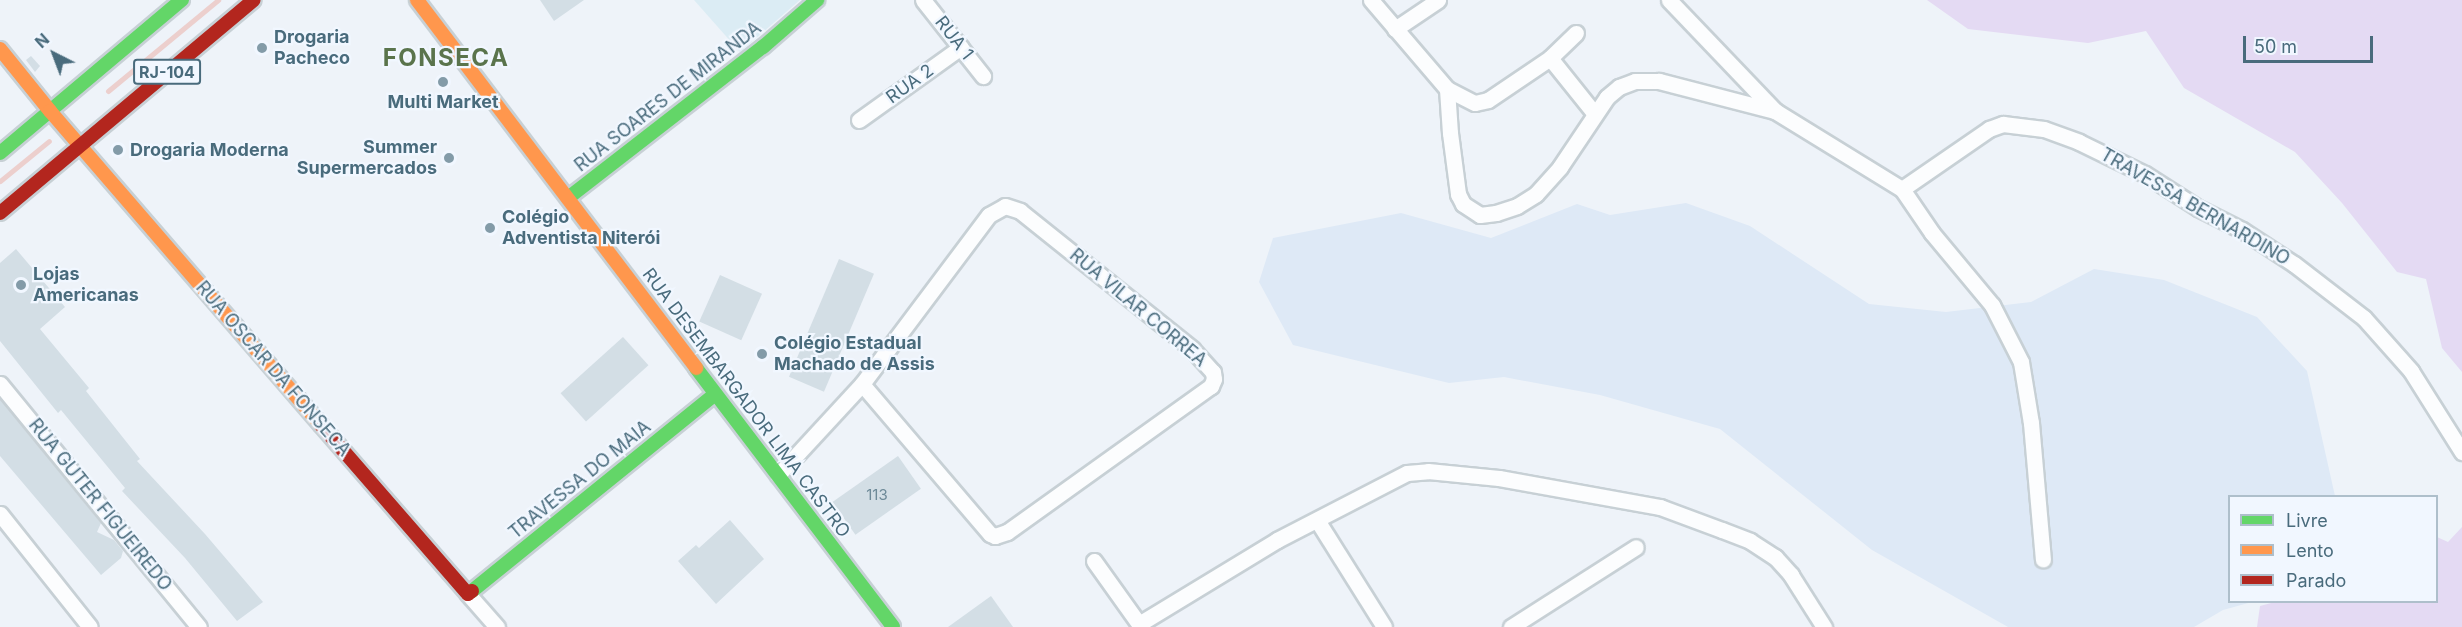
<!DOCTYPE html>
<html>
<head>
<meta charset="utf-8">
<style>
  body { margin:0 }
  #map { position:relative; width:2462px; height:627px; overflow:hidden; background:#eef3f9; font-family:Inter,sans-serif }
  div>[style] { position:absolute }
  .residential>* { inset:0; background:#dee9f6 }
  .commercial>* { inset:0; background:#dbecf4 }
  .green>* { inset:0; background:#e4daf3 }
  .stream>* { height:5px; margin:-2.5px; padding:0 2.5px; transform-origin:2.5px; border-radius:2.5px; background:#eccfcd }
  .building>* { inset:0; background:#d3dee5; transform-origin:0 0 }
  .roads { filter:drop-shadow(2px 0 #c7d0d5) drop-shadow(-2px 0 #c7d0d5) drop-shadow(0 2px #c7d0d5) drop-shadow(0 -2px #c7d0d5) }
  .street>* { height:15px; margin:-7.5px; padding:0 7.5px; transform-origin:7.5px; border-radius:7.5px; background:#fcfdfe }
  .fast>* { height:14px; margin:-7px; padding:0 7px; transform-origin:7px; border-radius:7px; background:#63d668 }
  .slow>* { height:14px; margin:-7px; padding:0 7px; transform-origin:7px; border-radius:7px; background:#ff974d }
  .jam>* { height:14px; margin:-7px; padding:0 7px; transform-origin:7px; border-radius:7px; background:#b3261e }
  .dots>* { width:16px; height:16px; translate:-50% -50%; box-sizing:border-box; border:3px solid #f1f7ff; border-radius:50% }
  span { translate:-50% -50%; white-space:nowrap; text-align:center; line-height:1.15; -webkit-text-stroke:4.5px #f1f7ff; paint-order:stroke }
  .number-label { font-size:15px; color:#6e8a98 }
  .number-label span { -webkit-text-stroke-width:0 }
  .shield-label span { padding:2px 4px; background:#f1f7ff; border:2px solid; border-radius:4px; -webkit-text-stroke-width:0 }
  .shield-label { font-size:16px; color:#496b7c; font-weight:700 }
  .poi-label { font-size:18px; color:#496b7c; font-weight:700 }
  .left { translate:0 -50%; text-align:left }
  .right { translate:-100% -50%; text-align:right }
  .street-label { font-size:18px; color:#496b7c }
  .district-label { font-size:24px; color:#5a744c; font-weight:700; letter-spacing:1.5px }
  .legend { position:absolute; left:2228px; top:495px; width:210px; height:108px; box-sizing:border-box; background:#f1f7ff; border:2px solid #aebfcb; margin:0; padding:8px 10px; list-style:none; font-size:18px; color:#496b7c }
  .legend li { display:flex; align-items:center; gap:12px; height:30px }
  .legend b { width:30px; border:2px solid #aebfcb }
  .north { position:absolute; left:24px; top:24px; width:60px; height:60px; -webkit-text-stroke:4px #f1f7ff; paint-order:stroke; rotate:318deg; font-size:16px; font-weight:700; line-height:24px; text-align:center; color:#496b7c }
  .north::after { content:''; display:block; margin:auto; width:21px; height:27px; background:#496b7c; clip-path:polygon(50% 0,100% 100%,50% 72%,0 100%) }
  .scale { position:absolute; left:2243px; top:36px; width:130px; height:27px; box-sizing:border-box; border:3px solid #496b7c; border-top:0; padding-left:8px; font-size:18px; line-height:21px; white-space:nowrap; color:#496b7c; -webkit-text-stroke:4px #f1f7ff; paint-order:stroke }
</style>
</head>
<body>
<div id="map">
  <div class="residential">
    <i style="clip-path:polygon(1686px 203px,1750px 226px,1869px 304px,1946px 312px,2031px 302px,2094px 269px,2164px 280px,2257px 317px,2307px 371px,2335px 496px,2230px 496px,2230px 602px,2252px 602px,2223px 610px,2194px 627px,2008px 627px,1872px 550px,1720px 429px,1600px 395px,1504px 377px,1449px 383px,1293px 345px,1259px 282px,1273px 238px,1401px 213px,1491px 238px,1577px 204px,1610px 215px)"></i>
  </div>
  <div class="commercial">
    <i style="clip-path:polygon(694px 0,800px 0,740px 52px)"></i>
  </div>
  <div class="green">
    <i style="clip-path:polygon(1927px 0,2462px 0,2462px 372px,2442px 348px,2426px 279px,2397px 272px,2342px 203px,2295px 152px,2184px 88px,2146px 31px,2088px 43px,1968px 29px)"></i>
    <i style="clip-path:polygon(2462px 527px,2462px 627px,2257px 627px,2260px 606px,2275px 602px,2436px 602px,2437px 537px,2448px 542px)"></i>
  </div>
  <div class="stream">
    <i style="left:108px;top:91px;width:143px;rotate:-39.6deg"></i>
    <i style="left:0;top:181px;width:63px;rotate:-39.2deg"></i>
  </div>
  <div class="building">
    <i style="clip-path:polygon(540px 0,584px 0,554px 21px)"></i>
    <i style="clip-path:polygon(31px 56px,40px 66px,35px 72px,26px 60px)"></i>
    <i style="clip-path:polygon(16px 249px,65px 307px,40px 329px,89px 388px,86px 391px,140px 459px,137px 461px,205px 534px,263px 602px,237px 621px,185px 558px,122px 491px,125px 488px,61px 410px,58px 413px,0 341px,0 263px)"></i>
    <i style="left:839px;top:259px;width:38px;height:128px;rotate:23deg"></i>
    <i style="left:720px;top:275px;width:46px;height:51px;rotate:24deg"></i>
    <i style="left:623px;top:337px;width:38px;height:84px;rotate:48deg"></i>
    <i style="clip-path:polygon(0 399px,101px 523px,97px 532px,114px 540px,123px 551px,121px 558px,101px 575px,0 456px)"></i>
    <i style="left:898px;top:456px;width:40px;height:80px;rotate:55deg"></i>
    <i style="clip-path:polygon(730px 520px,764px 559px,716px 604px,678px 561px,696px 545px,699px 548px)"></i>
    <i style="clip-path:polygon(991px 596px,1013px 627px,948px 627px)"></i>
  </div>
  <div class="roads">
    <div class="street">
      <i style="left:923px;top:0;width:97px;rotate:51.7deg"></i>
      <i style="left:1371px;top:0;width:117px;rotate:49.5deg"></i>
      <i style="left:1447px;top:89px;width:31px;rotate:27deg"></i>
      <i style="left:1475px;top:103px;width:13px;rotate:-13deg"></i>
      <i style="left:1488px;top:100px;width:75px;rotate:-34.1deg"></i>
      <i style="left:1550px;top:58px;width:36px;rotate:-44deg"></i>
      <i style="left:1669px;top:0;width:153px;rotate:46.3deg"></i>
      <i style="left:1775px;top:111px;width:149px;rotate:31.6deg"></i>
      <i style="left:1902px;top:189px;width:53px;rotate:55.7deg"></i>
      <i style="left:1932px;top:233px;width:94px;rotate:50.2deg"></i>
      <i style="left:1992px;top:305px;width:64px;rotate:63deg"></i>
      <i style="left:2021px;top:362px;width:62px;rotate:80.7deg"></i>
      <i style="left:2031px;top:423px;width:137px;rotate:85deg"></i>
      <i style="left:1395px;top:29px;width:52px;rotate:-34deg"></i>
      <i style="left:1550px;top:58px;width:70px;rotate:51.3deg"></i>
      <i style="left:1447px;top:89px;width:44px;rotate:86.1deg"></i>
      <i style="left:1450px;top:133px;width:62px;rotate:82.5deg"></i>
      <i style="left:1458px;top:194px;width:11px;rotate:63deg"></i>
      <i style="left:1463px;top:204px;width:20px;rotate:33deg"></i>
      <i style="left:1480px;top:215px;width:16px;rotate:-7deg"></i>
      <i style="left:1496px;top:213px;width:22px;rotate:-18deg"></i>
      <i style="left:1517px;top:206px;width:22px;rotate:-32deg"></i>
      <i style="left:1536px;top:194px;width:36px;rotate:-48deg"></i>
      <i style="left:1560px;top:167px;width:84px;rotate:-56.1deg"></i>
      <i style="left:1607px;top:97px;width:16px;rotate:-40deg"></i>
      <i style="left:1619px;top:87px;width:17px;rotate:-21deg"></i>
      <i style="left:1635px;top:81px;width:24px"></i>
      <i style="left:1659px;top:81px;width:120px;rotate:14.5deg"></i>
      <i style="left:859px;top:120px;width:125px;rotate:-35.6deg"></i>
      <i style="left:1902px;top:189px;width:106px;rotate:-34.6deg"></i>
      <i style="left:1989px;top:129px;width:15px;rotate:-20deg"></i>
      <i style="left:2003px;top:124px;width:41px;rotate:7deg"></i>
      <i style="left:2044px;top:129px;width:37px;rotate:20deg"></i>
      <i style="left:2079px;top:142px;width:73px;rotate:25.9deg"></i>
      <i style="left:2145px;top:174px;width:63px;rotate:32.7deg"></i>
      <i style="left:2198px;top:208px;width:49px;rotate:26.6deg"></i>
      <i style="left:2242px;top:230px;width:62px;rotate:33.2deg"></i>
      <i style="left:2294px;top:264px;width:88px;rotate:37.6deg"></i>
      <i style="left:2364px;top:318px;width:71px;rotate:48.4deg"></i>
      <i style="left:2411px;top:371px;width:96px;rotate:57.8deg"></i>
      <i style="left:0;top:384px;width:314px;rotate:50.7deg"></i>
      <i style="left:778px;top:475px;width:124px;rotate:-47.3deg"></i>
      <i style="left:862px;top:384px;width:211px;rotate:-53.1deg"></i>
      <i style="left:989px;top:215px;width:18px;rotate:-29deg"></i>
      <i style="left:1005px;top:206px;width:16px;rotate:18deg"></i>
      <i style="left:1020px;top:211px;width:221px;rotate:38.7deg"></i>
      <i style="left:1192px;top:349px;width:31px;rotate:48deg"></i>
      <i style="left:1213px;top:372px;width:7px;rotate:82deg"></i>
      <i style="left:1214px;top:379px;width:8px;rotate:113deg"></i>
      <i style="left:1211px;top:386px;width:251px;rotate:144.4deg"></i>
      <i style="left:1007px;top:532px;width:13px;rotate:162deg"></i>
      <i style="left:995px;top:536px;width:5px;rotate:-158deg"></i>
      <i style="left:990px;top:534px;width:197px;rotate:-130.5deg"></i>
      <i style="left:0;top:514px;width:144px;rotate:51.5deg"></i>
      <i style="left:1317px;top:520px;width:126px;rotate:57.9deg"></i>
      <i style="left:1094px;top:561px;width:81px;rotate:54.5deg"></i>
      <i style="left:468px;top:594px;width:44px;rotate:48.7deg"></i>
      <i style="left:1139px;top:624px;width:162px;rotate:-31.3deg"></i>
      <i style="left:1277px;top:540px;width:146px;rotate:-27.3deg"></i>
      <i style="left:1407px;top:473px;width:21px;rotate:-5deg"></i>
      <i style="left:1428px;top:471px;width:71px;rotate:5.6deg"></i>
      <i style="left:1499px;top:478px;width:164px;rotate:10.2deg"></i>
      <i style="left:1660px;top:507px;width:66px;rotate:20.4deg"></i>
      <i style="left:1722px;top:530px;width:30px;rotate:21deg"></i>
      <i style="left:1750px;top:541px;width:30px;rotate:33deg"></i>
      <i style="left:1775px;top:557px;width:24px;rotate:48deg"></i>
      <i style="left:1791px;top:575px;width:62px;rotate:57.6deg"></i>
      <i style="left:1511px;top:627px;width:148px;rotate:-32.6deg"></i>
    </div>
    <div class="fast">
      <i style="left:0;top:153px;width:238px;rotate:-40.1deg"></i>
      <i style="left:568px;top:198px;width:247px;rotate:-37.8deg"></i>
      <i style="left:763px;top:47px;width:72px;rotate:-41deg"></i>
      <i style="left:696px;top:368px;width:325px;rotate:52.7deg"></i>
      <i style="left:472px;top:591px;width:313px;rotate:-39deg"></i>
    </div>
    <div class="slow">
      <i style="left:417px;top:0;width:462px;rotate:52.8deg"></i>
      <i style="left:0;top:49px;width:80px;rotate:51.1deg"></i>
      <i style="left:50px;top:111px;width:415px;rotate:49.2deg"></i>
    </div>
    <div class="jam">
      <i style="left:0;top:213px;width:331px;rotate:-40deg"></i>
      <i style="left:321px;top:425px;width:224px;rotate:49deg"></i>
      <i style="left:468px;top:594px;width:5px;rotate:-37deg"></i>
    </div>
  </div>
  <div class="dots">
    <i style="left:262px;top:48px;background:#839ba8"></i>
    <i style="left:443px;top:82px;background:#839ba8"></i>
    <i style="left:118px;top:150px;background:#839ba8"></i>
    <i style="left:449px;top:158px;background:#839ba8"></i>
    <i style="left:490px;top:228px;background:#839ba8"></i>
    <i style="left:21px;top:285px;background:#839ba8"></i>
    <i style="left:762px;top:354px;background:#839ba8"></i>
  </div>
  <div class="number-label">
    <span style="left:877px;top:495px">113</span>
  </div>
  <div class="shield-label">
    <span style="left:167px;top:72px">RJ-104</span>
  </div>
  <div class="poi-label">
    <span class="left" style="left:274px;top:48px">Drogaria<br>Pacheco</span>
    <span style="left:443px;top:102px">Multi Market</span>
    <span class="right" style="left:437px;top:158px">Summer<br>Supermercados</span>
    <span class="left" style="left:130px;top:150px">Drogaria Moderna</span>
    <span class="left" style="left:502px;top:228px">Colégio<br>Adventista Niterói</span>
    <span class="left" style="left:33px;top:285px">Lojas<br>Americanas</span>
    <span class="left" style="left:774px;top:354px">Colégio Estadual<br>Machado de Assis</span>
  </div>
  <div class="street-label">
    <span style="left:954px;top:38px;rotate:52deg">RUA 1</span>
    <span style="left:910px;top:84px;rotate:-36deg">RUA 2</span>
    <span style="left:668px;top:97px;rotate:-38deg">RUA SOARES DE MIRANDA</span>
    <span style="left:2195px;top:207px;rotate:30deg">TRAVESSA BERNARDINO</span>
    <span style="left:1138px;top:308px;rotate:40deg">RUA VILAR CORREA</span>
    <span style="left:273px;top:369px;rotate:49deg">RUA OSCAR DA FONSECA</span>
    <span style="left:746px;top:403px;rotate:53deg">RUA DESEMBARGADOR LIMA CASTRO</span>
    <span style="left:580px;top:480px;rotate:-39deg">TRAVESSA DO MAIA</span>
    <span style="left:100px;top:505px;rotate:51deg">RUA GUTER FIGUEIREDO</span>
  </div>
  <div class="district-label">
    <span style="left:446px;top:58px">FONSECA</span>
  </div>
  <ul class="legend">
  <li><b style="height:8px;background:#63d668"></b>Livre</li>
  <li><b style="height:8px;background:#ff974d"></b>Lento</li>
  <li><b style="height:8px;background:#b3261e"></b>Parado</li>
  </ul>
  <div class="north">N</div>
  <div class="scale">50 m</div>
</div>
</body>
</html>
